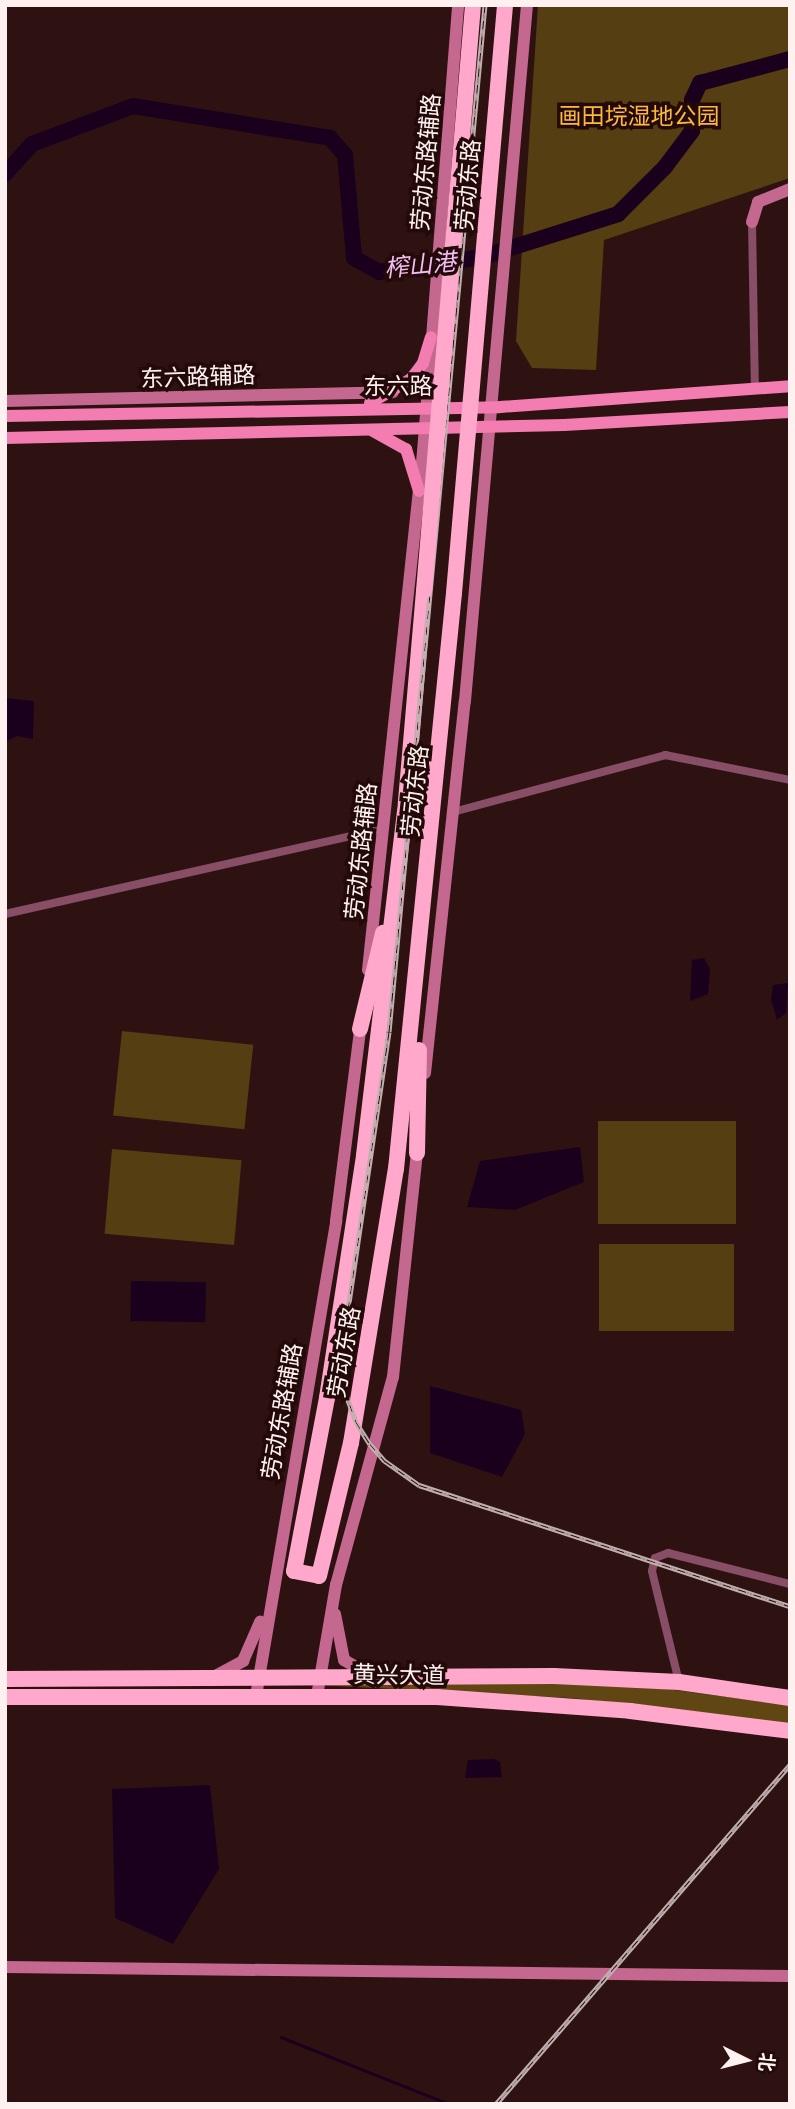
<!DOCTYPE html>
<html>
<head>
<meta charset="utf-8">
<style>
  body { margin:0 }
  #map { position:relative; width:795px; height:2109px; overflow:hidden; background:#2e1212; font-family:"Golos Text","Noto Sans SC",sans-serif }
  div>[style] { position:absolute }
  .green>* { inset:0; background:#553e11; transform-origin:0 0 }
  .forest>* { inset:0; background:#604613 }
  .water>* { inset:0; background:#1b001d; transform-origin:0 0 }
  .stream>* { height:2.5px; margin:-1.25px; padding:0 1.25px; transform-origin:1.25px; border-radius:1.25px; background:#1b001d }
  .river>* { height:16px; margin:-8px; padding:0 8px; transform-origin:8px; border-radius:8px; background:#1b001d }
  .street>* { height:8px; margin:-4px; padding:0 4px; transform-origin:4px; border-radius:4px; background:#874e66 }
  .secondary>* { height:12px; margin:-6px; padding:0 6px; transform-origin:6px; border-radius:6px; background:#c46890 }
  .primary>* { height:12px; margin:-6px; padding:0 6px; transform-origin:6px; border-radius:6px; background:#f37cb1 }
  .highway>* { height:16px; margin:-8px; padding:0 8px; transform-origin:8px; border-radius:8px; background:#ffa8cb }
  .rail>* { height:5px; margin-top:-2.5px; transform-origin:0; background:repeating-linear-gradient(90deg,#240909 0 8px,#c1afaf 0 16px); box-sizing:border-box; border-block:2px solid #c1afaf }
  .highway-bridge>* { height:16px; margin:-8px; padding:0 8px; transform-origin:8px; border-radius:8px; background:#ffa8cb }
  span { translate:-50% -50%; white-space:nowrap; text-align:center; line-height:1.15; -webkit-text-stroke:7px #240909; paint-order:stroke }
  .park-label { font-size:23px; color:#fbba3b }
  .street-label { font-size:23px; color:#fef1f0 }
  .water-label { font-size:24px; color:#f2bef4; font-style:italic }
  .frame { position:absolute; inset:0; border:7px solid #fef1f0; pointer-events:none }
  .north { position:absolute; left:711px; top:2025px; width:70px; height:70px; -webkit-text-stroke:5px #240909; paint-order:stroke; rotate:96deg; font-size:19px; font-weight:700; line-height:28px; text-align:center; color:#fef1f0 }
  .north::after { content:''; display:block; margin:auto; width:24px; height:32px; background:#fef1f0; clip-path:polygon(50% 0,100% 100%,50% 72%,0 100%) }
</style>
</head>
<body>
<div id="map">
  <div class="green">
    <i style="clip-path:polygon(538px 5px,790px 5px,790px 178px,604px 240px,596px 370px,532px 368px,516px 341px)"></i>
    <i style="left:122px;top:1031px;width:132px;height:85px;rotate:6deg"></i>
    <i style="left:598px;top:1121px;width:138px;height:103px"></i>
    <i style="left:112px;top:1149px;width:130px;height:85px;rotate:5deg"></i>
    <i style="left:599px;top:1244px;width:135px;height:87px"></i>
  </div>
  <div class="forest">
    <i style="clip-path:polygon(528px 1682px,659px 1688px,790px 1705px,790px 1724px,571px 1698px,317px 1685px)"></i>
  </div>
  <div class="water">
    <i style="clip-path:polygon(5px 698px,34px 701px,33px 739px,17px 736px,5px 742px)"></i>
    <i style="clip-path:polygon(704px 958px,710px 969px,708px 994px,690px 1001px,692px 960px)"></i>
    <i style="clip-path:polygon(788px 983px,786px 1013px,777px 1020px,771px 999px,773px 985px)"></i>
    <i style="clip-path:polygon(580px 1147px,584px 1182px,515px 1210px,467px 1207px,480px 1161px)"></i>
    <i style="left:131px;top:1281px;width:75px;height:40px;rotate:1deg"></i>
    <i style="clip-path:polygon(430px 1386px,521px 1410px,525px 1434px,502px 1477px,430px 1453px)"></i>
    <i style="clip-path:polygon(494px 1759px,500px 1762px,502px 1777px,465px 1778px,468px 1760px)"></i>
    <i style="clip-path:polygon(210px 1785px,219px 1869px,173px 1944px,115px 1918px,112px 1789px)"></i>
  </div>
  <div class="stream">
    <i style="left:281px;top:2037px;width:181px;rotate:21.7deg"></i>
  </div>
  <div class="river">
    <i style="left:5px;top:174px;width:40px;rotate:-48deg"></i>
    <i style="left:32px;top:144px;width:108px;rotate:-20.6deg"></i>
    <i style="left:133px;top:106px;width:200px;rotate:9.2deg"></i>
    <i style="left:330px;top:138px;width:23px;rotate:49deg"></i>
    <i style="left:345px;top:155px;width:103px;rotate:85deg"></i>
    <i style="left:354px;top:258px;width:29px;rotate:29deg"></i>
    <i style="left:379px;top:272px;width:104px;rotate:-8.3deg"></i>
    <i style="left:482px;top:257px;width:143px;rotate:-17.5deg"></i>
    <i style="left:618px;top:214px;width:66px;rotate:-45deg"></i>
    <i style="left:665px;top:167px;width:45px;rotate:-53.1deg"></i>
    <i style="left:692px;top:131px;width:31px;rotate:-90deg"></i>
    <i style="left:692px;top:100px;width:19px;rotate:-65deg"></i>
    <i style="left:700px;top:83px;width:93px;rotate:-14.9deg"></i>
  </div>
  <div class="street">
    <i style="left:752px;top:222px;width:165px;rotate:89deg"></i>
    <i style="left:453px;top:812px;width:220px;rotate:-15deg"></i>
    <i style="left:665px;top:755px;width:127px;rotate:11.3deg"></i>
    <i style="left:5px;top:914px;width:387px;rotate:-12.7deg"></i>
    <i style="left:679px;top:1682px;width:114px;rotate:-103.7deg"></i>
    <i style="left:652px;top:1571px;width:13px;rotate:-77deg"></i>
    <i style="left:655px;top:1558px;width:14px;rotate:-21deg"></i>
    <i style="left:668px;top:1553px;width:126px;rotate:14.3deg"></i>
  </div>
  <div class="secondary">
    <i style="left:752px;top:222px;width:21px;rotate:-73deg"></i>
    <i style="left:758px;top:202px;width:35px;rotate:-22deg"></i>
    <i style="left:5px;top:401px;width:388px;rotate:-1.3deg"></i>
    <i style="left:368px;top:970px;width:521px;rotate:-83.94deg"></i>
    <i style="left:423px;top:452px;width:448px;rotate:-85.5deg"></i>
    <i style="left:425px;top:1073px;width:374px;rotate:-83.9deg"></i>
    <i style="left:465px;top:701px;width:699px;rotate:-84.91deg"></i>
    <i style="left:335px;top:1614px;width:47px;rotate:78.9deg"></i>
    <i style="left:344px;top:1660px;width:28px;rotate:30deg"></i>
    <i style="left:217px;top:1675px;width:30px;rotate:-28deg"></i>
    <i style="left:243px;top:1661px;width:43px;rotate:-66.4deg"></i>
    <i style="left:256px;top:1696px;width:482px;rotate:-80.4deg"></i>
    <i style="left:336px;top:1221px;width:200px;rotate:-82.8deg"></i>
    <i style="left:317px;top:1696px;width:113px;rotate:-80.3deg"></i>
    <i style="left:336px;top:1585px;width:216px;rotate:-74.7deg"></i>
    <i style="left:393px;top:1377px;width:234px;rotate:-83.9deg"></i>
    <i style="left:5px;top:1967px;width:785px;rotate:0.66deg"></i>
  </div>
  <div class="primary">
    <i style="left:370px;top:403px;width:48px;rotate:-30.3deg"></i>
    <i style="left:411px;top:379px;width:20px;rotate:-53deg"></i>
    <i style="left:423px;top:363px;width:27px;rotate:-73deg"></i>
    <i style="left:5px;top:416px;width:495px;rotate:-1deg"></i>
    <i style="left:500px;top:407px;width:291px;rotate:-4.1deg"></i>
    <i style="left:373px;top:431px;width:38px;rotate:29deg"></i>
    <i style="left:406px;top:449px;width:44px;rotate:72.8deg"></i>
    <i style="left:5px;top:438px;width:559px;rotate:-1.33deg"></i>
    <i style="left:564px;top:425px;width:226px;rotate:-3.3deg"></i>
  </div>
  <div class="highway">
    <i style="left:424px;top:591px;width:213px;rotate:94.9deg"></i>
    <i style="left:406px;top:803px;width:355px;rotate:96.8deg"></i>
    <i style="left:364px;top:1156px;width:245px;rotate:98.7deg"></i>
    <i style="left:327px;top:1398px;width:176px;rotate:100.8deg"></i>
    <i style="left:294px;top:1571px;width:25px;rotate:11deg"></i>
    <i style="left:319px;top:1576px;width:137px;rotate:-76.5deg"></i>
    <i style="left:351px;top:1443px;width:278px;rotate:-80.7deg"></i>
    <i style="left:396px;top:1169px;width:579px;rotate:-84.25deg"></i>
    <i style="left:360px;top:1029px;width:99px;rotate:-76.5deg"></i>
    <i style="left:417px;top:1153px;width:103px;rotate:-88.9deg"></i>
    <i style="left:5px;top:1679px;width:549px;rotate:-0.31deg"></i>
    <i style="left:554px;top:1676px;width:125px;rotate:2.7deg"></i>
    <i style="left:679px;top:1682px;width:112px;rotate:8.2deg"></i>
    <i style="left:5px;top:1697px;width:432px"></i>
    <i style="left:437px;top:1697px;width:194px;rotate:4.1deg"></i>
    <i style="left:630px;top:1711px;width:161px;rotate:7.1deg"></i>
  </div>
  <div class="rail">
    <i style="left:485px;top:5px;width:1031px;rotate:95.34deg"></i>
    <i style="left:389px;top:1032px;width:308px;rotate:98.4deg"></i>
    <i style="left:344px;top:1337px;width:52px;rotate:90deg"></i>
    <i style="left:344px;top:1389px;width:35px;rotate:70deg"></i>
    <i style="left:356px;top:1422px;width:26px;rotate:58deg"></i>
    <i style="left:370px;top:1444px;width:23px;rotate:49deg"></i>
    <i style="left:385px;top:1461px;width:42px;rotate:35.2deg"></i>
    <i style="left:419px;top:1485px;width:390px;rotate:18.1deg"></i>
    <i style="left:496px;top:2104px;width:449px;rotate:-49.1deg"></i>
  </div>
  <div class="highway-bridge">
    <i style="left:424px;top:591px;width:588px;rotate:-85.22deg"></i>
    <i style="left:454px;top:593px;width:590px;rotate:-85.04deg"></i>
  </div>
  <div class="park-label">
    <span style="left:639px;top:115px">画田垸湿地公园</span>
  </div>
  <div class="street-label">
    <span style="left:425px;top:162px;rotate:-85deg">劳动东路辅路</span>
    <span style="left:467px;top:185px;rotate:-85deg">劳动东路</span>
    <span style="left:198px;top:376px;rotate:-2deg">东六路辅路</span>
    <span style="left:398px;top:385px">东六路</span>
    <span style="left:414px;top:791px;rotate:-84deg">劳动东路</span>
    <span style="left:360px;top:851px;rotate:-84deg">劳动东路辅路</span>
    <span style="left:343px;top:1352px;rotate:-80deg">劳动东路</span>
    <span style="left:281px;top:1411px;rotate:-80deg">劳动东路辅路</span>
    <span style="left:399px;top:1674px;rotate:1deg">黄兴大道</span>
  </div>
  <div class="water-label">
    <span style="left:420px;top:264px;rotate:-6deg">榨山港</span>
  </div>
  <div class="frame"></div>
  <div class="north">北</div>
</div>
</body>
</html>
